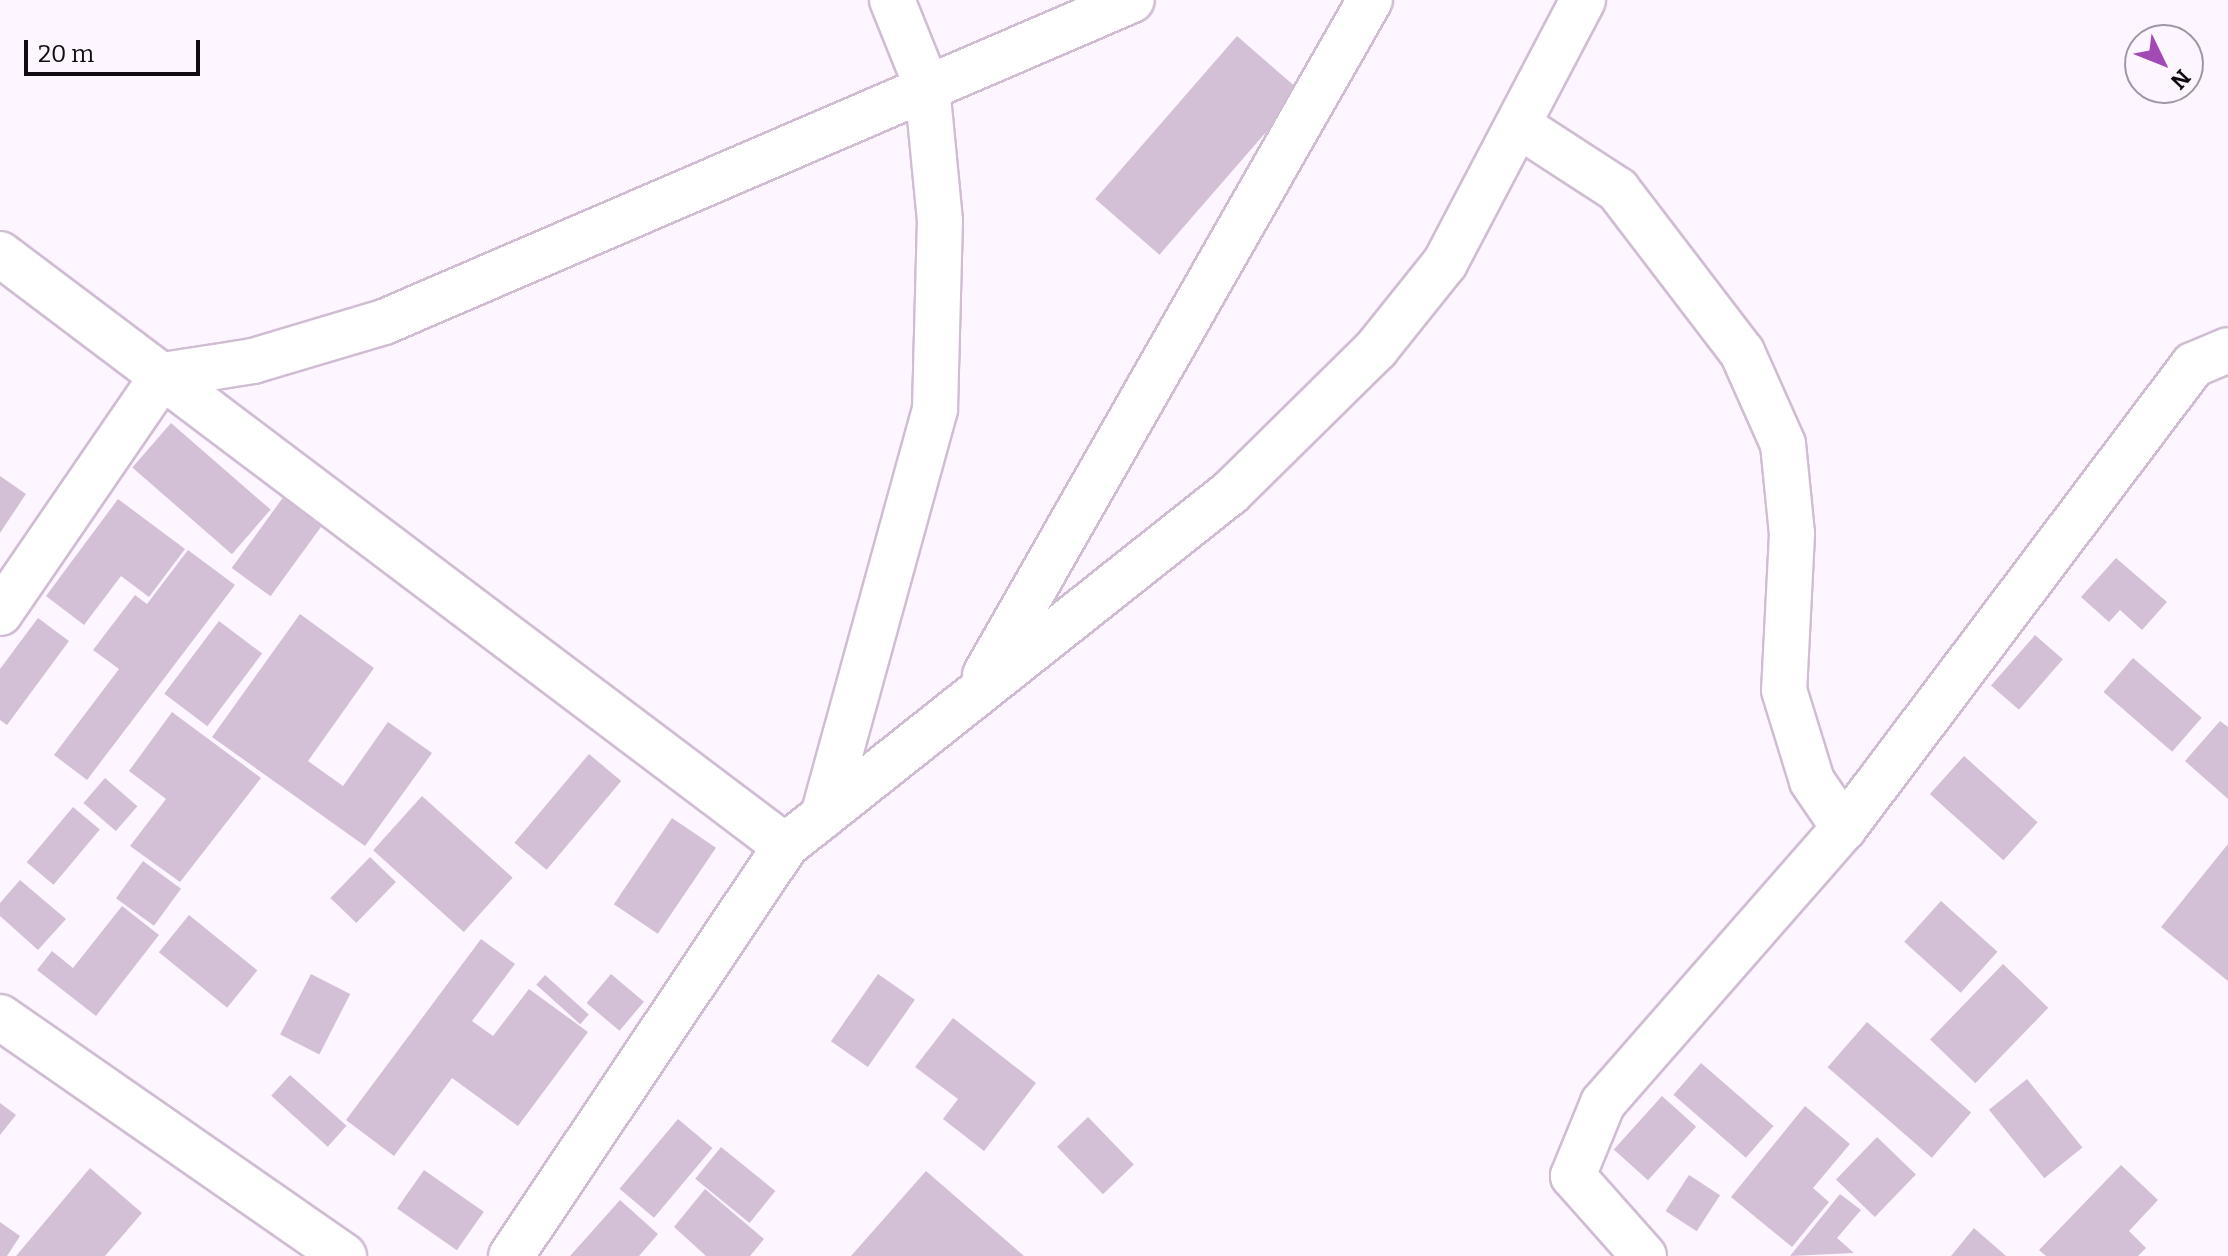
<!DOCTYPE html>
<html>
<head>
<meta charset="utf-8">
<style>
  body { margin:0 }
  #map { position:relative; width:2228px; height:1256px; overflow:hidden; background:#fdf5ff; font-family:Bitter,serif }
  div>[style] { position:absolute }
  .building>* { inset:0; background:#d3c0d7; transform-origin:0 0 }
  .roads { filter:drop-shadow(2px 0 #d0bdd4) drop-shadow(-2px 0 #d0bdd4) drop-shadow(0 2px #d0bdd4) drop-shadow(0 -2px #d0bdd4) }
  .minor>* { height:44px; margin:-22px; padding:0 22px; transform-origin:22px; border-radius:22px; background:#fff }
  span { translate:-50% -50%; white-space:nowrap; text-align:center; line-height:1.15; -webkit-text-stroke:7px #fdf5ff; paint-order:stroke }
  .north { position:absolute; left:2124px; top:24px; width:80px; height:80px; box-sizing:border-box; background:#fdf5ff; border:2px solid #9f97a1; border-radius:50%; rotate:133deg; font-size:22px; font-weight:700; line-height:32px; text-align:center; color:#120b13 }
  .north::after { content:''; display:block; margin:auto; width:28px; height:36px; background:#a249b5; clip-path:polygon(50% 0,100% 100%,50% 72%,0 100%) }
  .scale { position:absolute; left:24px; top:40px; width:176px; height:36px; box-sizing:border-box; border:4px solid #120b13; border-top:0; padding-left:10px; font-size:24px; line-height:28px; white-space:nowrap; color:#120b13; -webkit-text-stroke:6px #fdf5ff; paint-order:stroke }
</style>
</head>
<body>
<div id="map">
  <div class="building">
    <i style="left:1237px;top:36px;width:85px;height:216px;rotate:41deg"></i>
    <i style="left:171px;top:423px;width:132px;height:59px;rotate:41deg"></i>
    <i style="clip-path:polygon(0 476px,26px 494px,0 533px)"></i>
    <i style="left:287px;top:492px;width:48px;height:94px;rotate:36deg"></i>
    <i style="clip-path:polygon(118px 499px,185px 549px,149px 597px,121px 576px,84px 625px,46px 596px)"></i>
    <i style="clip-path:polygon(188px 550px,235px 585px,87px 780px,54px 755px,119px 669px,93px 650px,135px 595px,147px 604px)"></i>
    <i style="clip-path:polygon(2116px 558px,2167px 602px,2142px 630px,2120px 610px,2109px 622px,2081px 597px)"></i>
    <i style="clip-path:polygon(300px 614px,374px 668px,308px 761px,343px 786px,388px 722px,432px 753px,365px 846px,212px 737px)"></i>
    <i style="clip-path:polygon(38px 618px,69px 641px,7px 725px,0 720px,0 669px)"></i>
    <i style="left:219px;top:621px;width:54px;height:91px;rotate:37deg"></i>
    <i style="left:2035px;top:635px;width:37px;height:67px;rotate:41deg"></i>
    <i style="left:2133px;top:658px;width:91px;height:45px;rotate:41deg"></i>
    <i style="clip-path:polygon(172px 712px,261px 778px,180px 882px,130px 846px,166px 799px,129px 771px)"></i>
    <i style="clip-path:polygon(2220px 721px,2228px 727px,2228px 799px,2185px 761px)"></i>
    <i style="left:589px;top:754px;width:42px;height:116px;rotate:40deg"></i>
    <i style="left:1964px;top:756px;width:99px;height:51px;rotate:42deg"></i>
    <i style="left:105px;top:778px;width:43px;height:33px;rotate:41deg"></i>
    <i style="left:422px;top:796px;width:122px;height:73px;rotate:42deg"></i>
    <i style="left:73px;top:807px;width:35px;height:72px;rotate:40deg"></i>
    <i style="left:672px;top:818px;width:53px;height:104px;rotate:34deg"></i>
    <i style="clip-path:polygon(2228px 844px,2228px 981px,2161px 927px)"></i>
    <i style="left:370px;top:857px;width:36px;height:57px;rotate:44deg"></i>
    <i style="left:143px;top:861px;width:47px;height:46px;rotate:36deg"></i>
    <i style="clip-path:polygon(20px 880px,66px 919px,38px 950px,0 916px,0 903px)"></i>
    <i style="left:1941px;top:901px;width:76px;height:55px;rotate:42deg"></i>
    <i style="clip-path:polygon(122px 906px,159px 935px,96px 1016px,37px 970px,52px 951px,73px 968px)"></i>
    <i style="left:189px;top:915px;width:88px;height:48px;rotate:39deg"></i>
    <i style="clip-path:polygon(481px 939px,515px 964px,472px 1021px,493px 1036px,529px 989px,588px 1032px,518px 1126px,452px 1078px,394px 1156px,346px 1120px)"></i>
    <i style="left:2003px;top:964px;width:63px;height:105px;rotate:44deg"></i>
    <i style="left:311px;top:974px;width:44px;height:68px;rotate:27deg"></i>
    <i style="left:611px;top:974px;width:43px;height:38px;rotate:40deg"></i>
    <i style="left:878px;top:974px;width:45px;height:82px;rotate:35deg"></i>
    <i style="left:545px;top:975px;width:59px;height:13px;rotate:42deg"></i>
    <i style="clip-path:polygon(953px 1018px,1036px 1083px,984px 1151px,943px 1119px,958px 1099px,915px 1067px)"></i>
    <i style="left:1867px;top:1022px;width:138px;height:60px;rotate:41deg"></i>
    <i style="left:1701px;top:1063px;width:96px;height:42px;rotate:41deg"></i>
    <i style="left:290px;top:1075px;width:76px;height:28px;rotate:42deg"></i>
    <i style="left:2027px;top:1079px;width:88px;height:49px;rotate:51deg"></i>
    <i style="left:1662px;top:1096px;width:46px;height:72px;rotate:42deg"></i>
    <i style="clip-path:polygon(0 1103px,16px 1115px,0 1135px)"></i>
    <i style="clip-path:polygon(1805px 1106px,1850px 1144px,1813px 1188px,1829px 1202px,1792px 1247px,1731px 1197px)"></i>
    <i style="left:1088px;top:1117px;width:66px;height:43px;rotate:46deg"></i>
    <i style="left:678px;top:1119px;width:45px;height:91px;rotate:40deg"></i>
    <i style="left:1877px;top:1137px;width:54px;height:59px;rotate:44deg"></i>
    <i style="left:721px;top:1147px;width:70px;height:41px;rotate:39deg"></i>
    <i style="clip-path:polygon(2121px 1165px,2158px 1200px,2129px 1231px,2146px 1248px,2138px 1256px,2046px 1256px,2039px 1250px)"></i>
    <i style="clip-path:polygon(90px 1168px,142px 1213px,105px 1256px,16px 1256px)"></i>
    <i style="left:424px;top:1170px;width:73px;height:47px;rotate:35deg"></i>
    <i style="clip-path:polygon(926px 1171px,1024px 1256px,851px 1256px)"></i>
    <i style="left:1689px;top:1175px;width:37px;height:43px;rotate:33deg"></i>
    <i style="clip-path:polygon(705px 1189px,764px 1239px,750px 1256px,706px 1256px,674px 1227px)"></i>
    <i style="clip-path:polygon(1840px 1194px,1861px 1210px,1837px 1238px,1854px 1253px,1790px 1256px)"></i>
    <i style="clip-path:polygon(620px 1200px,658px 1234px,639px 1256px,570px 1256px)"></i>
    <i style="clip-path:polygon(0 1222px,20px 1236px,7px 1256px,0 1256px)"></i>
    <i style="clip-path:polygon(1974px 1228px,2006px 1256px,1951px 1256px)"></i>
  </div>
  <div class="roads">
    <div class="minor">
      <i style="left:1518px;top:125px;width:119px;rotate:33deg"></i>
      <i style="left:1618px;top:190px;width:204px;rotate:52.6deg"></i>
      <i style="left:1742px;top:352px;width:101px;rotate:66deg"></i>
      <i style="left:1783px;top:444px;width:90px;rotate:84.3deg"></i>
      <i style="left:1792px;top:534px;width:156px;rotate:92.9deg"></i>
      <i style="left:1784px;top:690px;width:95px;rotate:72.9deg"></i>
      <i style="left:1812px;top:781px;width:57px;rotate:55.8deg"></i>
      <i style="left:0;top:254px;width:983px;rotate:37.02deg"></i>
      <i style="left:0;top:613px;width:288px;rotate:-55.6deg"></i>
      <i style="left:163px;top:375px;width:91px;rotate:-8.8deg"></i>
      <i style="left:253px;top:361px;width:137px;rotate:-16.6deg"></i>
      <i style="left:384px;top:322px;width:814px;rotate:-23.29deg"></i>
      <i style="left:985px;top:675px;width:777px;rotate:-60.3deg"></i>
      <i style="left:823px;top:816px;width:422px;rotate:-74.6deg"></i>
      <i style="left:935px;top:409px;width:188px;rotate:-88.5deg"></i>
      <i style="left:940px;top:221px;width:135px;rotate:-95.5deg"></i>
      <i style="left:927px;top:87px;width:94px;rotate:-111.9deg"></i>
      <i style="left:0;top:1017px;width:419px;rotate:34.8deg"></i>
      <i style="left:511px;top:1256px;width:493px;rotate:-56.2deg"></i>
      <i style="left:785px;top:846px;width:569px;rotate:-38.44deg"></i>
      <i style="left:1231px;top:492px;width:204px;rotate:-44.6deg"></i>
      <i style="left:1376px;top:349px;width:110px;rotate:-51.3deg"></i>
      <i style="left:1445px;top:263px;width:297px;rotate:-62.3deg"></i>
      <i style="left:1644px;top:1256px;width:107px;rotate:-131.6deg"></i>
      <i style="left:1573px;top:1176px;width:79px;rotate:-67.7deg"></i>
      <i style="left:1603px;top:1103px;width:366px;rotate:-48.8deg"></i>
      <i style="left:1844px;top:828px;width:580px;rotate:-52.99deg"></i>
      <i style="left:2193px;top:365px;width:38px;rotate:-23deg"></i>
    </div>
  </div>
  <div class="north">N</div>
  <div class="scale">20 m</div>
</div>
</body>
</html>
